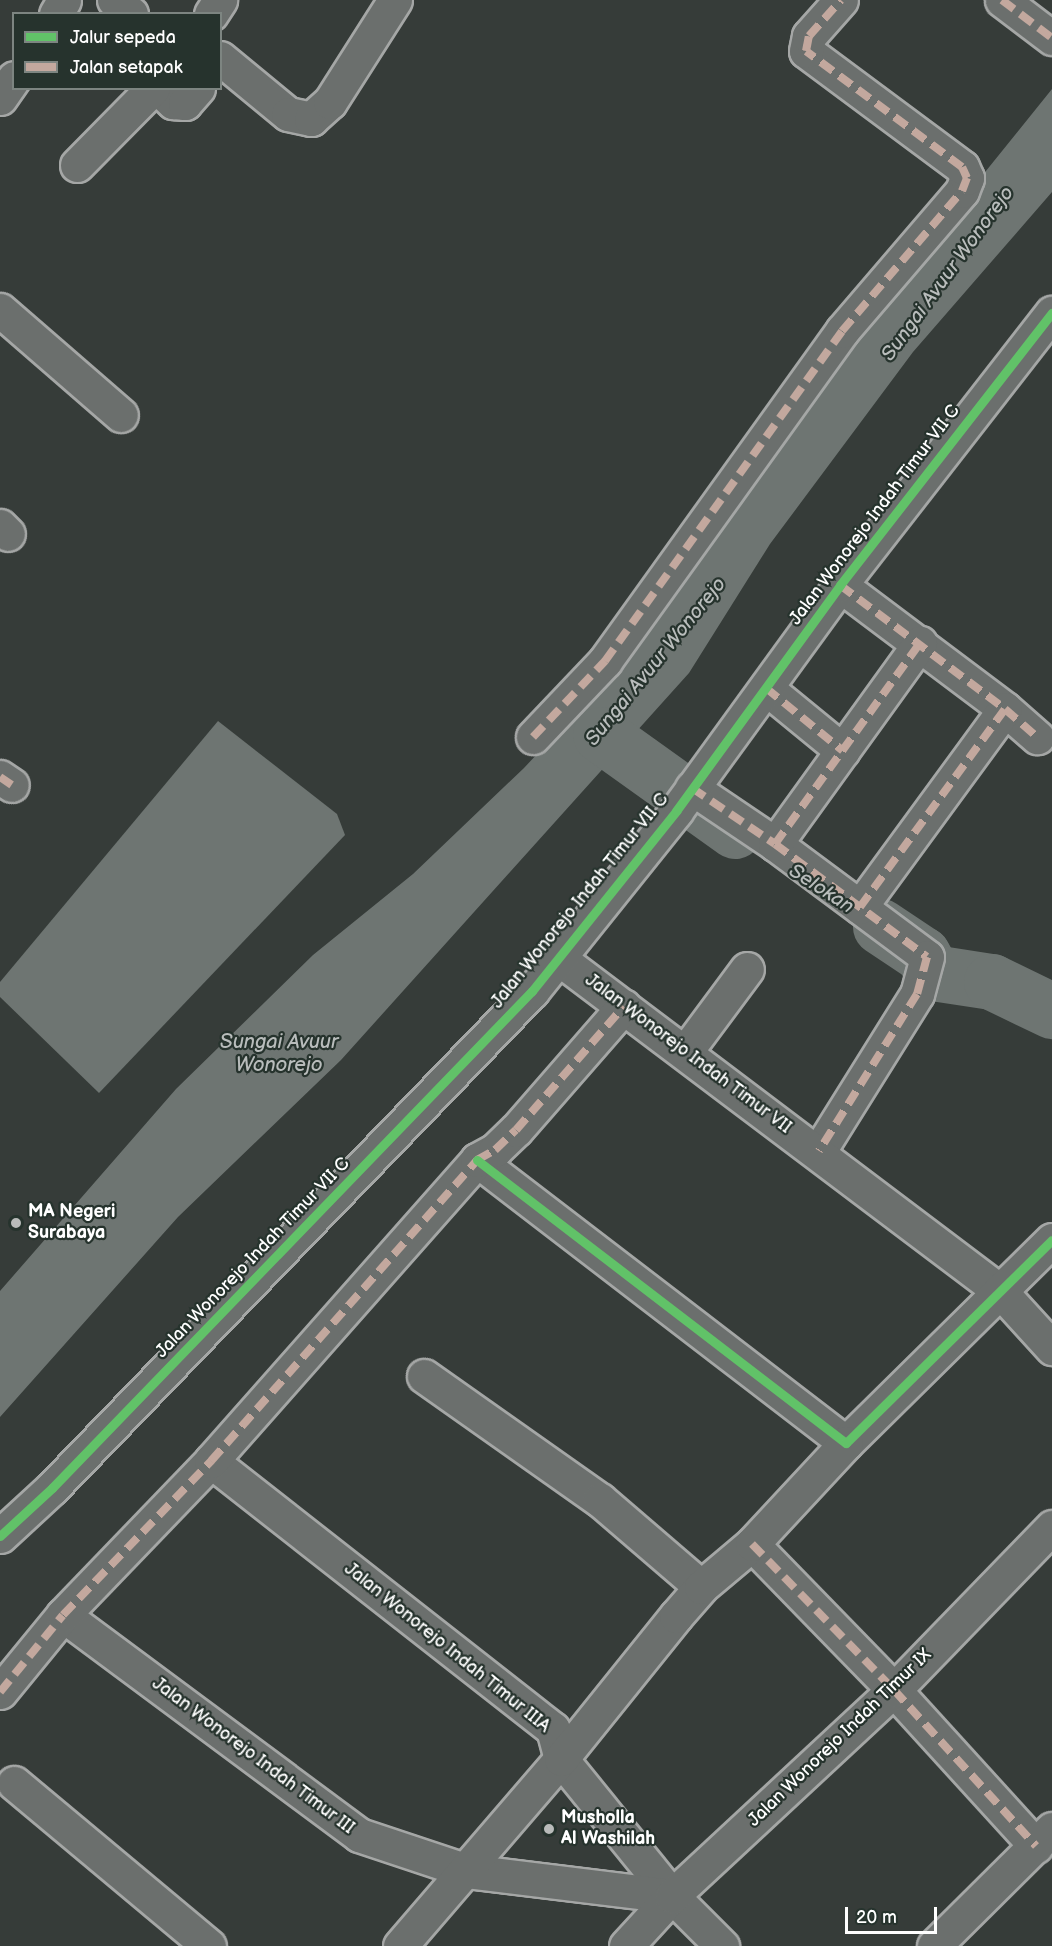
<!DOCTYPE html>
<html>
<head>
<meta charset="utf-8">
<style>
  body { margin:0 }
  #map { position:relative; width:1052px; height:1946px; overflow:hidden; background:#363c39; font-family:"Balsamiq Sans",sans-serif }
  div>[style] { position:absolute }
  .water>* { inset:0; background:#6e7572 }
  .river>* { height:56px; margin:-28px; padding:0 28px; transform-origin:28px; border-radius:28px; background:#6e7572 }
  .roads { filter:drop-shadow(2px 0 #a5a7a6) drop-shadow(-2px 0 #a5a7a6) drop-shadow(0 2px #a5a7a6) drop-shadow(0 -2px #a5a7a6) }
  .minor>* { height:33px; margin:-16.5px; padding:0 16.5px; transform-origin:16.5px; border-radius:16.5px; background:#6b6f6d }
  .quiet>* { height:8px; margin-top:-4px; transform-origin:0; background:repeating-linear-gradient(90deg,#c3a89e 0 15px,transparent 0 23px) }
  .cycleway>* { height:9px; margin:-4.5px; padding:0 4.5px; transform-origin:4.5px; border-radius:4.5px; background:#61c268 }
  .dots>* { width:16px; height:16px; translate:-50% -50%; box-sizing:border-box; border:3px solid #26332d; border-radius:50% }
  span { translate:-50% -50%; white-space:nowrap; text-align:center; line-height:1.15; -webkit-text-stroke:4.5px #26332d; paint-order:stroke }
  .street-label { font-size:18px; color:#fff }
  .poi-label { font-size:18px; color:#fff; font-weight:700 }
  .left { translate:0 -50%; text-align:left }
  .water-label { font-size:20px; color:#b9bdbc; font-style:italic }
  .legend { position:absolute; left:12px; top:12px; width:210px; height:78px; box-sizing:border-box; background:#26332d; border:2px solid #7d8581; margin:0; padding:8px 10px; list-style:none; font-size:18px; color:#fff }
  .legend li { display:flex; align-items:center; gap:12px; height:30px }
  .legend b { width:30px; border:2px solid #7d8581 }
  .scale { position:absolute; left:845px; top:1907px; width:92px; height:27px; box-sizing:border-box; border:3px solid #fff; border-top:0; padding-left:8px; font-size:18px; line-height:21px; white-space:nowrap; color:#fff; -webkit-text-stroke:4px #26332d; paint-order:stroke }
</style>
</head>
<body>
<div id="map">
  <div class="water">
    <i style="clip-path:polygon(1052px 89px,1052px 192px,913px 352px,770px 544px,689px 673px,341px 1060px,178px 1217px,0 1417px,0 1291px,176px 1089px,313px 955px,413px 874px,524px 768px,612px 674px,923px 249px)"></i>
    <i style="clip-path:polygon(218px 721px,337px 814px,345px 835px,99px 1093px,0 997px,0 982px)"></i>
  </div>
  <div class="river">
    <i style="left:601px;top:735px;width:165px;rotate:35.6deg"></i>
    <i style="left:881px;top:927px;width:50px;rotate:33.7deg"></i>
    <i style="left:923px;top:955px;width:21px;rotate:61deg"></i>
    <i style="left:933px;top:973px;width:60px;rotate:8.7deg"></i>
    <i style="left:992px;top:982px;width:67px;rotate:25.8deg"></i>
  </div>
  <div class="roads">
    <div class="minor">
      <i style="left:114px;top:0;width:22px;rotate:39deg"></i>
      <i style="left:1002px;top:0;width:63px;rotate:37.2deg"></i>
      <i style="left:56px;top:14px;width:16px;rotate:-60deg"></i>
      <i style="left:211px;top:14px;width:17px;rotate:-57deg"></i>
      <i style="left:220px;top:58px;width:88px;rotate:39.5deg"></i>
      <i style="left:288px;top:114px;width:24px;rotate:12deg"></i>
      <i style="left:311px;top:119px;width:25px;rotate:-42deg"></i>
      <i style="left:330px;top:102px;width:121px;rotate:-57.5deg"></i>
      <i style="left:158px;top:88px;width:21px;rotate:43deg"></i>
      <i style="left:173px;top:102px;width:12px;rotate:5deg"></i>
      <i style="left:185px;top:103px;width:20px;rotate:-49deg"></i>
      <i style="left:0;top:98px;width:24px;rotate:-55deg"></i>
      <i style="left:77px;top:165px;width:108px;rotate:-45.4deg"></i>
      <i style="left:0;top:310px;width:160px;rotate:41deg"></i>
      <i style="left:0;top:526px;width:11px;rotate:45deg"></i>
      <i style="left:840px;top:585px;width:206px;rotate:36.9deg"></i>
      <i style="left:1005px;top:709px;width:43px;rotate:41.2deg"></i>
      <i style="left:766px;top:688px;width:99px;rotate:39.3deg"></i>
      <i style="left:533px;top:737px;width:105px;rotate:-46.5deg"></i>
      <i style="left:605px;top:661px;width:406px;rotate:-54.3deg"></i>
      <i style="left:842px;top:331px;width:184px;rotate:-49.4deg"></i>
      <i style="left:962px;top:191px;width:14px;rotate:-69deg"></i>
      <i style="left:967px;top:178px;width:12px;rotate:-114deg"></i>
      <i style="left:962px;top:167px;width:194px;rotate:-143.4deg"></i>
      <i style="left:806px;top:51px;width:15px;rotate:-79deg"></i>
      <i style="left:809px;top:36px;width:48px;rotate:-48.4deg"></i>
      <i style="left:0;top:777px;width:14px;rotate:34deg"></i>
      <i style="left:692px;top:788px;width:100px;rotate:34deg"></i>
      <i style="left:775px;top:844px;width:189px;rotate:36.6deg"></i>
      <i style="left:927px;top:957px;width:38px;rotate:105deg"></i>
      <i style="left:917px;top:994px;width:185px;rotate:122deg"></i>
      <i style="left:775px;top:844px;width:248px;rotate:-54.2deg"></i>
      <i style="left:860px;top:907px;width:245px;rotate:-53.8deg"></i>
      <i style="left:557px;top:957px;width:556px;rotate:37.03deg"></i>
      <i style="left:1001px;top:1292px;width:76px;rotate:47.7deg"></i>
      <i style="left:686px;top:1051px;width:102px;rotate:-53.4deg"></i>
      <i style="left:477px;top:1160px;width:465px;rotate:37.5deg"></i>
      <i style="left:846px;top:1443px;width:289px;rotate:-44.6deg"></i>
      <i style="left:424px;top:1376px;width:215px;rotate:35.2deg"></i>
      <i style="left:600px;top:1500px;width:133px;rotate:40.7deg"></i>
      <i style="left:211px;top:1461px;width:434px;rotate:38.1deg"></i>
      <i style="left:553px;top:1729px;width:31px;rotate:75deg"></i>
      <i style="left:561px;top:1759px;width:176px;rotate:51deg"></i>
      <i style="left:672px;top:1896px;width:71px;rotate:45deg"></i>
      <i style="left:0;top:1536px;width:71px;rotate:-42.7deg"></i>
      <i style="left:52px;top:1488px;width:691px;rotate:-46deg"></i>
      <i style="left:532px;top:991px;width:231px;rotate:-51.3deg"></i>
      <i style="left:676px;top:811px;width:279px;rotate:-54deg"></i>
      <i style="left:840px;top:585px;width:345px;rotate:-52.1deg"></i>
      <i style="left:752px;top:1544px;width:204px;rotate:45.8deg"></i>
      <i style="left:894px;top:1690px;width:211px;rotate:47.7deg"></i>
      <i style="left:63px;top:1615px;width:369px;rotate:36.6deg"></i>
      <i style="left:359px;top:1835px;width:114px;rotate:18.4deg"></i>
      <i style="left:467px;top:1871px;width:207px;rotate:7deg"></i>
      <i style="left:0;top:1692px;width:99px;rotate:-50.7deg"></i>
      <i style="left:63px;top:1615px;width:214px;rotate:-46.1deg"></i>
      <i style="left:211px;top:1461px;width:402px;rotate:-48.5deg"></i>
      <i style="left:477px;top:1160px;width:21px;rotate:-29deg"></i>
      <i style="left:495px;top:1150px;width:29px;rotate:-44deg"></i>
      <i style="left:516px;top:1130px;width:164px;rotate:-48.9deg"></i>
      <i style="left:14px;top:1783px;width:254px;rotate:39.9deg"></i>
      <i style="left:400px;top:1946px;width:247px;rotate:-49.3deg"></i>
      <i style="left:561px;top:1759px;width:184px;rotate:-51.2deg"></i>
      <i style="left:676px;top:1616px;width:38px;rotate:-49deg"></i>
      <i style="left:701px;top:1587px;width:67px;rotate:-40.1deg"></i>
      <i style="left:752px;top:1544px;width:138px;rotate:-47.1deg"></i>
      <i style="left:626px;top:1946px;width:68px;rotate:-47.4deg"></i>
      <i style="left:672px;top:1896px;width:303px;rotate:-42.9deg"></i>
      <i style="left:894px;top:1690px;width:227px;rotate:-45.9deg"></i>
      <i style="left:934px;top:1946px;width:166px;rotate:-44.8deg"></i>
    </div>
  </div>
  <div class="quiet">
    <i style="left:1002px;top:0;width:63px;rotate:37.2deg"></i>
    <i style="left:840px;top:585px;width:206px;rotate:36.9deg"></i>
    <i style="left:1005px;top:709px;width:43px;rotate:41.2deg"></i>
    <i style="left:766px;top:688px;width:99px;rotate:39.3deg"></i>
    <i style="left:533px;top:737px;width:105px;rotate:-46.5deg"></i>
    <i style="left:605px;top:661px;width:406px;rotate:-54.3deg"></i>
    <i style="left:842px;top:331px;width:184px;rotate:-49.4deg"></i>
    <i style="left:962px;top:191px;width:14px;rotate:-69deg"></i>
    <i style="left:967px;top:178px;width:12px;rotate:-114deg"></i>
    <i style="left:962px;top:167px;width:194px;rotate:-143.4deg"></i>
    <i style="left:806px;top:51px;width:15px;rotate:-79deg"></i>
    <i style="left:809px;top:36px;width:48px;rotate:-48.4deg"></i>
    <i style="left:0;top:777px;width:14px;rotate:34deg"></i>
    <i style="left:692px;top:788px;width:100px;rotate:34deg"></i>
    <i style="left:775px;top:844px;width:189px;rotate:36.6deg"></i>
    <i style="left:927px;top:957px;width:38px;rotate:105deg"></i>
    <i style="left:917px;top:994px;width:185px;rotate:122deg"></i>
    <i style="left:775px;top:844px;width:248px;rotate:-54.2deg"></i>
    <i style="left:860px;top:907px;width:245px;rotate:-53.8deg"></i>
    <i style="left:752px;top:1544px;width:204px;rotate:45.8deg"></i>
    <i style="left:894px;top:1690px;width:211px;rotate:47.7deg"></i>
    <i style="left:0;top:1692px;width:99px;rotate:-50.7deg"></i>
    <i style="left:63px;top:1615px;width:214px;rotate:-46.1deg"></i>
    <i style="left:211px;top:1461px;width:402px;rotate:-48.5deg"></i>
    <i style="left:477px;top:1160px;width:21px;rotate:-29deg"></i>
    <i style="left:495px;top:1150px;width:29px;rotate:-44deg"></i>
    <i style="left:516px;top:1130px;width:164px;rotate:-48.9deg"></i>
  </div>
  <div class="cycleway">
    <i style="left:477px;top:1160px;width:465px;rotate:37.5deg"></i>
    <i style="left:846px;top:1443px;width:289px;rotate:-44.6deg"></i>
    <i style="left:0;top:1536px;width:71px;rotate:-42.7deg"></i>
    <i style="left:52px;top:1488px;width:691px;rotate:-46deg"></i>
    <i style="left:532px;top:991px;width:231px;rotate:-51.3deg"></i>
    <i style="left:676px;top:811px;width:279px;rotate:-54deg"></i>
    <i style="left:840px;top:585px;width:345px;rotate:-52.1deg"></i>
  </div>
  <div class="dots">
    <i style="left:16px;top:1223px;background:#b9bbba"></i>
    <i style="left:549px;top:1829px;background:#b9bbba"></i>
  </div>
  <div class="street-label">
    <span style="left:875px;top:515px;rotate:-53deg">Jalan Wonorejo Indah Timur VII C</span>
    <span style="left:580px;top:901px;rotate:-51deg">Jalan Wonorejo Indah Timur VII C</span>
    <span style="left:688px;top:1054px;rotate:37deg">Jalan Wonorejo Indah Timur VII</span>
    <span style="left:253px;top:1258px;rotate:-46deg">Jalan Wonorejo Indah Timur VII C</span>
    <span style="left:447px;top:1648px;rotate:39deg">Jalan Wonorejo Indah Timur IIIA</span>
    <span style="left:840px;top:1738px;rotate:-44deg">Jalan Wonorejo Indah Timur IX</span>
    <span style="left:253px;top:1756px;rotate:37deg">Jalan Wonorejo Indah Timur III</span>
  </div>
  <div class="poi-label">
    <span class="left" style="left:28px;top:1223px">MA Negeri<br>Surabaya</span>
    <span class="left" style="left:561px;top:1829px">Musholla<br>Al Washilah</span>
  </div>
  <div class="water-label">
    <span style="left:948px;top:274px;rotate:-54deg">Sungai Avuur Wonorejo</span>
    <span style="left:656px;top:662px;rotate:-51deg">Sungai Avuur Wonorejo</span>
    <span style="left:821px;top:889px;rotate:33deg">Selokan</span>
    <span style="left:279px;top:1054px">Sungai Avuur<br>Wonorejo</span>
  </div>
  <ul class="legend">
  <li><b style="height:8px;background:#61c268"></b>Jalur sepeda</li>
  <li><b style="height:8px;background:#c3a89e"></b>Jalan setapak</li>
  </ul>
  <div class="scale">20 m</div>
</div>
</body>
</html>
